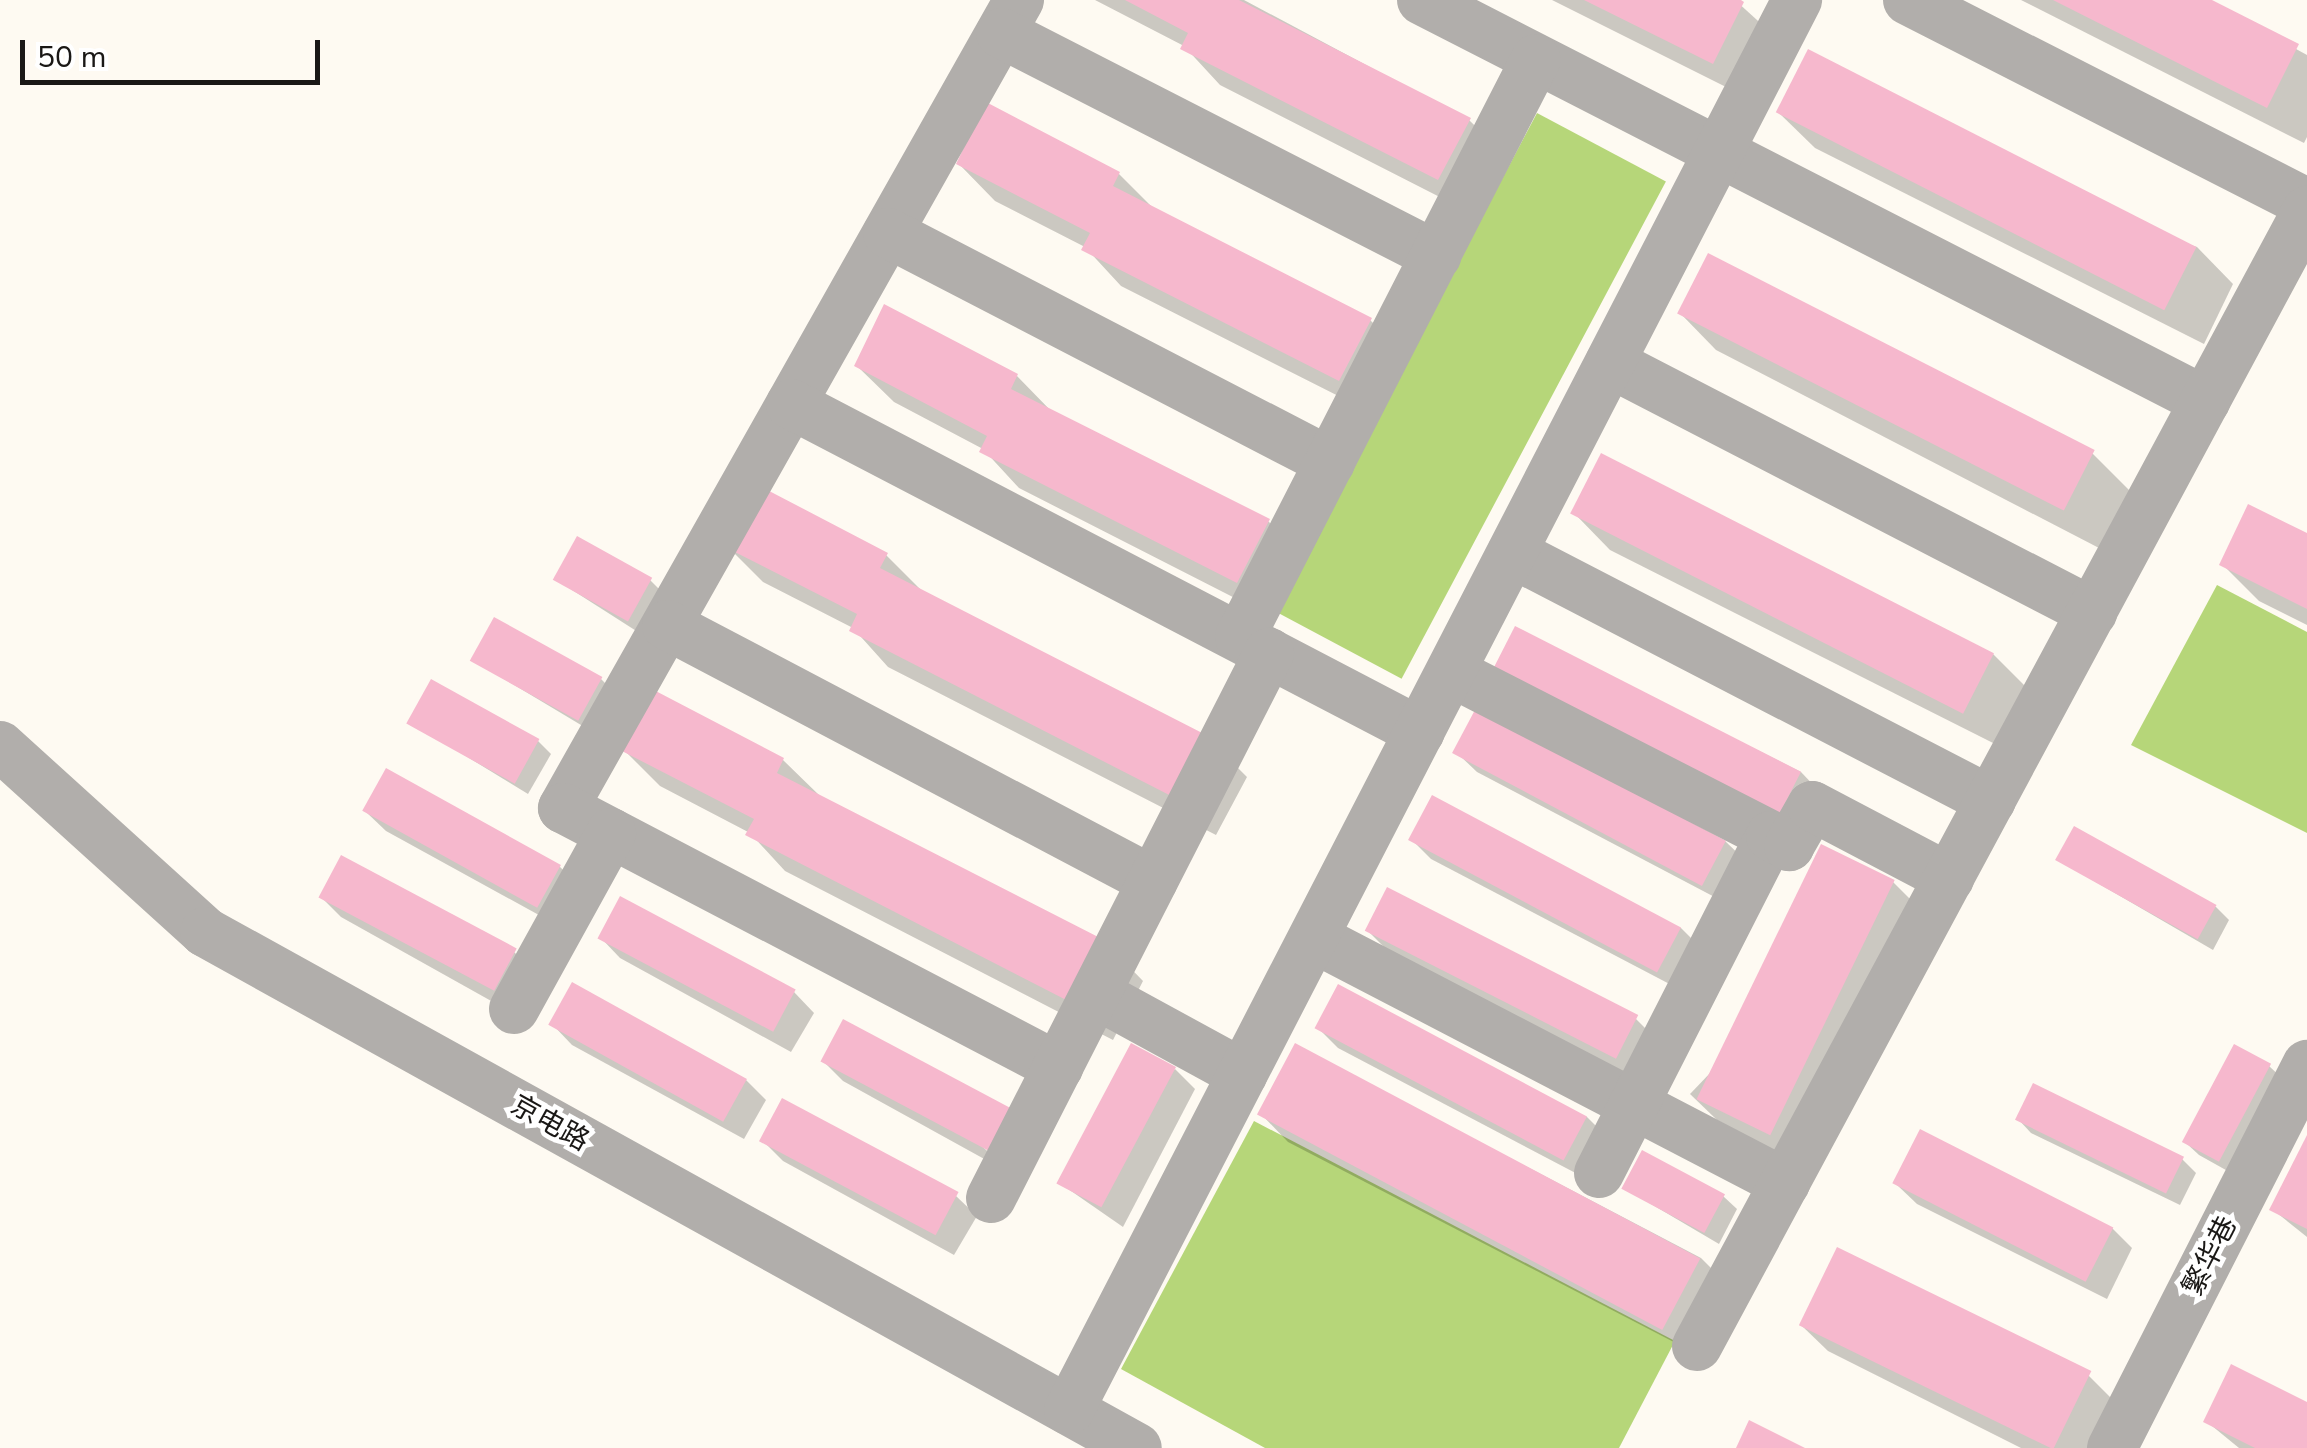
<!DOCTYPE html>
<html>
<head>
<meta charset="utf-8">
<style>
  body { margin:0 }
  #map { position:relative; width:2307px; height:1448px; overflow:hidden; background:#fefaf2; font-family:"Nunito Sans","Noto Sans SC",sans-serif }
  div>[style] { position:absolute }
  .green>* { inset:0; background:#b6d679; transform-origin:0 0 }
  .shadow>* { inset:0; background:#0003 }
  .building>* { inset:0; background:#f6b8cd; transform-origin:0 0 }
  .minor>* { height:50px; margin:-25px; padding:0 25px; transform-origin:25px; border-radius:25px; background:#b1aeab }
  span { translate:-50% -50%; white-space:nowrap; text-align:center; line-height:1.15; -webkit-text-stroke:9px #fff; paint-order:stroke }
  .street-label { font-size:28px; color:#1a1816 }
  .scale { position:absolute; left:20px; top:40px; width:300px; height:45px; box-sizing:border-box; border:5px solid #1a1816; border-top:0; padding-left:12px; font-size:30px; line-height:35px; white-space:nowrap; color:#1a1816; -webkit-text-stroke:8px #fff; paint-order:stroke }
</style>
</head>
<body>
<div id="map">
  <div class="green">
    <i style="left:1537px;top:113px;width:146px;height:563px;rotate:28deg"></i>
    <i style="clip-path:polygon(2217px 585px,2307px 632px,2307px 833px,2131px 745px)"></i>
    <i style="clip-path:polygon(1254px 1121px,1675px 1341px,1619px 1448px,1265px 1448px,1121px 1369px)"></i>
  </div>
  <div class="shadow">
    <i style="clip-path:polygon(1095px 0,1244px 0,1469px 120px,1506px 156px,1475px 215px,1220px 85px,1184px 46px)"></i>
    <i style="clip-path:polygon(1552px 0,1735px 0,1779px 40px,1750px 99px)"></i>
    <i style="clip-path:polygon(2021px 0,2207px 0,2307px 55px,2307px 137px,2304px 143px)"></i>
    <i style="clip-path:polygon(1778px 112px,2197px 247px,2233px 284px,2204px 344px,1815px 148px)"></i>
    <i style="clip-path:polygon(959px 164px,1119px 174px,1157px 212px,1370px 320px,1407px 356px,1376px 415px,1121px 286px,1085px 247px,995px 201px)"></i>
    <i style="clip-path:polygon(1709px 256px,2093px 454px,2130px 491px,2099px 548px,1716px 350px,1680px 313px)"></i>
    <i style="clip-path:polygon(857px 366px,1017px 376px,1054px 414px,1269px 522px,1305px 558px,1274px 618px,1019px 488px,983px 449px,894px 402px)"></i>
    <i style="clip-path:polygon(1574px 513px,1993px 654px,2029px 690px,2001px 747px,1610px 550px)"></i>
    <i style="clip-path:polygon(2307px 536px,2307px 625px,2259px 601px,2222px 564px)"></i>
    <i style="clip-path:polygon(726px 545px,886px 555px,923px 592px,1210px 740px,1247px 777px,1216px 835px,888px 667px,853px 628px,763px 582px)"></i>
    <i style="clip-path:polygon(555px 579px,650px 580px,664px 594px,641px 634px)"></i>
    <i style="clip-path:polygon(1516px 630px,1801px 772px,1821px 793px,1799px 834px)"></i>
    <i style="clip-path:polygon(474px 661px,601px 679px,614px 692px,591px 731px)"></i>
    <i style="clip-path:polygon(412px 723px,538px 741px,551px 754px,528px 794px)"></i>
    <i style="clip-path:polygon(623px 749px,783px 760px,820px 796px,1107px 944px,1143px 981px,1113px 1040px,785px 871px,750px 833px,660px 786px)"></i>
    <i style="clip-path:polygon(1456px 752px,1725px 841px,1746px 861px,1724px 902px,1477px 772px)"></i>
    <i style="clip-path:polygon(365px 811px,559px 866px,580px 886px,557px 925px,386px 831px)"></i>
    <i style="clip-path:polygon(1411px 839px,1681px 928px,1701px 948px,1679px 989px,1431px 859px)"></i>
    <i style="clip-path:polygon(2058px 860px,2216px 907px,2229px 920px,2213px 950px)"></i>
    <i style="clip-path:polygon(1893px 882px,1920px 909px,1791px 1160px,1717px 1120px,1690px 1094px)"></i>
    <i style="clip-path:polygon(320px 896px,514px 952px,535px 972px,511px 1012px,341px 917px)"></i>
    <i style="clip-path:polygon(621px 899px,794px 992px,814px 1013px,791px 1052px,620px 958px,600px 937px)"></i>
    <i style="clip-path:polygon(1367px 930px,1636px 1019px,1656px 1039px,1634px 1080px,1387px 950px)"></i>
    <i style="clip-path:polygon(844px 1022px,1015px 1176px,843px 1081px,823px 1061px)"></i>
    <i style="clip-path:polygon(552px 1024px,746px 1080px,766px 1100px,744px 1139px,572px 1045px)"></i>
    <i style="clip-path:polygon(1318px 1028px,1587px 1117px,1607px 1137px,1585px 1178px,1338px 1048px)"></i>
    <i style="clip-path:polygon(1296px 1046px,1701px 1258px,1727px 1284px,1691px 1351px,1288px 1142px,1262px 1115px)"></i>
    <i style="clip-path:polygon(2269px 1066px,2283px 1079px,2233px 1174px,2199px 1155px,2185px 1142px)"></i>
    <i style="clip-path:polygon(1175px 1069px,1195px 1089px,1123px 1227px,1061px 1184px)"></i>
    <i style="clip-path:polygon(2018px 1119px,2182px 1159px,2196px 1173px,2180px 1205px,2031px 1133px)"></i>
    <i style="clip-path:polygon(762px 1140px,956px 1196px,977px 1216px,954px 1255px,783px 1161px)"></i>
    <i style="clip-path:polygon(2307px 1140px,2307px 1237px,2272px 1209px)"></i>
    <i style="clip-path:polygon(1896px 1184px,2112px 1228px,2132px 1248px,2107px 1299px,1917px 1204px)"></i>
    <i style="clip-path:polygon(1624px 1188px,1723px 1196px,1737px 1209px,1719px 1244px)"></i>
    <i style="clip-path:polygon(1801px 1325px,2088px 1375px,2115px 1402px,2092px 1448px,2021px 1448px,1828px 1351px)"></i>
    <i style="clip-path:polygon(2307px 1405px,2307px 1448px,2239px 1448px,2206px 1421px)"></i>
  </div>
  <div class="building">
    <i style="clip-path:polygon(1125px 0,1239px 0,1471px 118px,1438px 180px,1180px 49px,1188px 33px)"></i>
    <i style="clip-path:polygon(1584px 0,1741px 0,1744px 2px,1713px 64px)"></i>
    <i style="clip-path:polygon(2053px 0,2212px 0,2299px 44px,2267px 108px)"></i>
    <i style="left:1808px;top:49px;width:436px;height:71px;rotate:27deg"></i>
    <i style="clip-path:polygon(986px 102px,1120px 172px,1113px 186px,1372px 318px,1339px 381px,1081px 250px,1090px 233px,956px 164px)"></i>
    <i style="left:1708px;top:253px;width:434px;height:68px;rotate:27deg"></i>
    <i style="clip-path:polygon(884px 304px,1018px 374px,1011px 389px,1270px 519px,1237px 583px,979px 452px,987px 436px,854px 366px)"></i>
    <i style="left:1601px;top:453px;width:441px;height:68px;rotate:27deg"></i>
    <i style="clip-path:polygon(754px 483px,888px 553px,880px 568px,1212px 738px,1179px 800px,849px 631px,857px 614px,723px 546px)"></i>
    <i style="clip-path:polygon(2248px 504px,2307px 533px,2307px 609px,2219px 565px)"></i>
    <i style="left:577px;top:536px;width:86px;height:50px;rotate:29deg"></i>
    <i style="left:494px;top:617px;width:124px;height:50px;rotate:29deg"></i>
    <i style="left:1515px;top:626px;width:321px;height:48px;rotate:27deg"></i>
    <i style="left:431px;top:679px;width:124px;height:51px;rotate:29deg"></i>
    <i style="clip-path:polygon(650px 688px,784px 758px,777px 773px,1108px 942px,1076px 1005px,745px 835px,754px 819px,620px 750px)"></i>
    <i style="left:1476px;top:708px;width:283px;height:51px;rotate:28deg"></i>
    <i style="left:386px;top:768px;width:200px;height:49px;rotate:29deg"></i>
    <i style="left:1432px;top:795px;width:282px;height:51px;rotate:28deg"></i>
    <i style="left:2074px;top:826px;width:163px;height:39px;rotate:29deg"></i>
    <i style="left:1821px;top:844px;width:82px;height:284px;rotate:26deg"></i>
    <i style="left:341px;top:855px;width:199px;height:48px;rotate:28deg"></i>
    <i style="left:1387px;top:887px;width:282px;height:49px;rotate:27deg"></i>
    <i style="left:620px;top:896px;width:199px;height:48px;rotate:28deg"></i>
    <i style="left:572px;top:982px;width:200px;height:49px;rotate:29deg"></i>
    <i style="left:1338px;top:984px;width:282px;height:50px;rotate:28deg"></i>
    <i style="left:843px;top:1019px;width:200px;height:48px;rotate:28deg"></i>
    <i style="left:1131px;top:1043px;width:51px;height:159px;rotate:28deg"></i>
    <i style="left:1295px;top:1043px;width:459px;height:81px;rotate:28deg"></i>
    <i style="left:2234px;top:1044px;width:42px;height:111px;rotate:28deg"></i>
    <i style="left:2033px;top:1083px;width:168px;height:41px;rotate:26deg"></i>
    <i style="left:782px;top:1098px;width:200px;height:49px;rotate:28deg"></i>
    <i style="left:1920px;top:1129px;width:217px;height:61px;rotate:27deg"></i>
    <i style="clip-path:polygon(2307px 1135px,2307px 1229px,2269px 1210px)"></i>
    <i style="left:1642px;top:1150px;width:94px;height:44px;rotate:28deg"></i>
    <i style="left:1837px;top:1247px;width:283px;height:87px;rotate:26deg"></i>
    <i style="clip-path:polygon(2231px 1364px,2307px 1402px,2307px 1448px,2255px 1448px,2203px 1422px)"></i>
    <i style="clip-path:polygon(1749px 1420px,1805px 1448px,1736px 1448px)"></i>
  </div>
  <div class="minor">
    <i style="left:1019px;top:0;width:928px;rotate:119.44deg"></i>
    <i style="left:563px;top:808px;width:559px;rotate:27.62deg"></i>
    <i style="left:1422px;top:0;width:880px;rotate:27.12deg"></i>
    <i style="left:1908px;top:0;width:448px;rotate:27deg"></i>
    <i style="left:1001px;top:33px;width:489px;rotate:27.1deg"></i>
    <i style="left:888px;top:233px;width:498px;rotate:27.4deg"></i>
    <i style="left:1610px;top:363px;width:543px;rotate:27.32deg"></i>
    <i style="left:791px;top:404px;width:709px;rotate:27.54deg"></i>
    <i style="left:1512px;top:553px;width:539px;rotate:27.37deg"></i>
    <i style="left:667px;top:625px;width:549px;rotate:27.78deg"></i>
    <i style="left:1240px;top:637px;width:649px;rotate:-62.88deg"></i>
    <i style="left:1451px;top:672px;width:360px;rotate:27.1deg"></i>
    <i style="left:0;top:746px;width:277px;rotate:42.2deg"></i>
    <i style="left:205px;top:932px;width:1065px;rotate:28.97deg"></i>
    <i style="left:1314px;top:938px;width:531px;rotate:27.48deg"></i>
    <i style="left:1096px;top:994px;width:167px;rotate:28.6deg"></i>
    <i style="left:514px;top:1009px;width:201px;rotate:-61.1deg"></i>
    <i style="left:1599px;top:1173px;width:378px;rotate:-63deg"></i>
    <i style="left:1771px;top:836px;width:21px;rotate:29deg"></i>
    <i style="left:1789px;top:846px;width:46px;rotate:-60.1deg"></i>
    <i style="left:1812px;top:806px;width:155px;rotate:27.7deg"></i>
    <i style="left:991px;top:1198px;width:612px;rotate:-62.97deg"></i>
    <i style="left:1697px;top:1346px;width:1289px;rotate:-61.74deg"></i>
    <i style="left:1069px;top:1410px;width:1587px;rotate:-62.69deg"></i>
    <i style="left:2112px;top:1448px;width:430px;rotate:-63deg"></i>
  </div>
  <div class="street-label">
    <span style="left:550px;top:1123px;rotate:29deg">京电路</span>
    <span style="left:2210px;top:1256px;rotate:-63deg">繁华巷</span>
  </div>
  <div class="scale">50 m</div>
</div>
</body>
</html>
